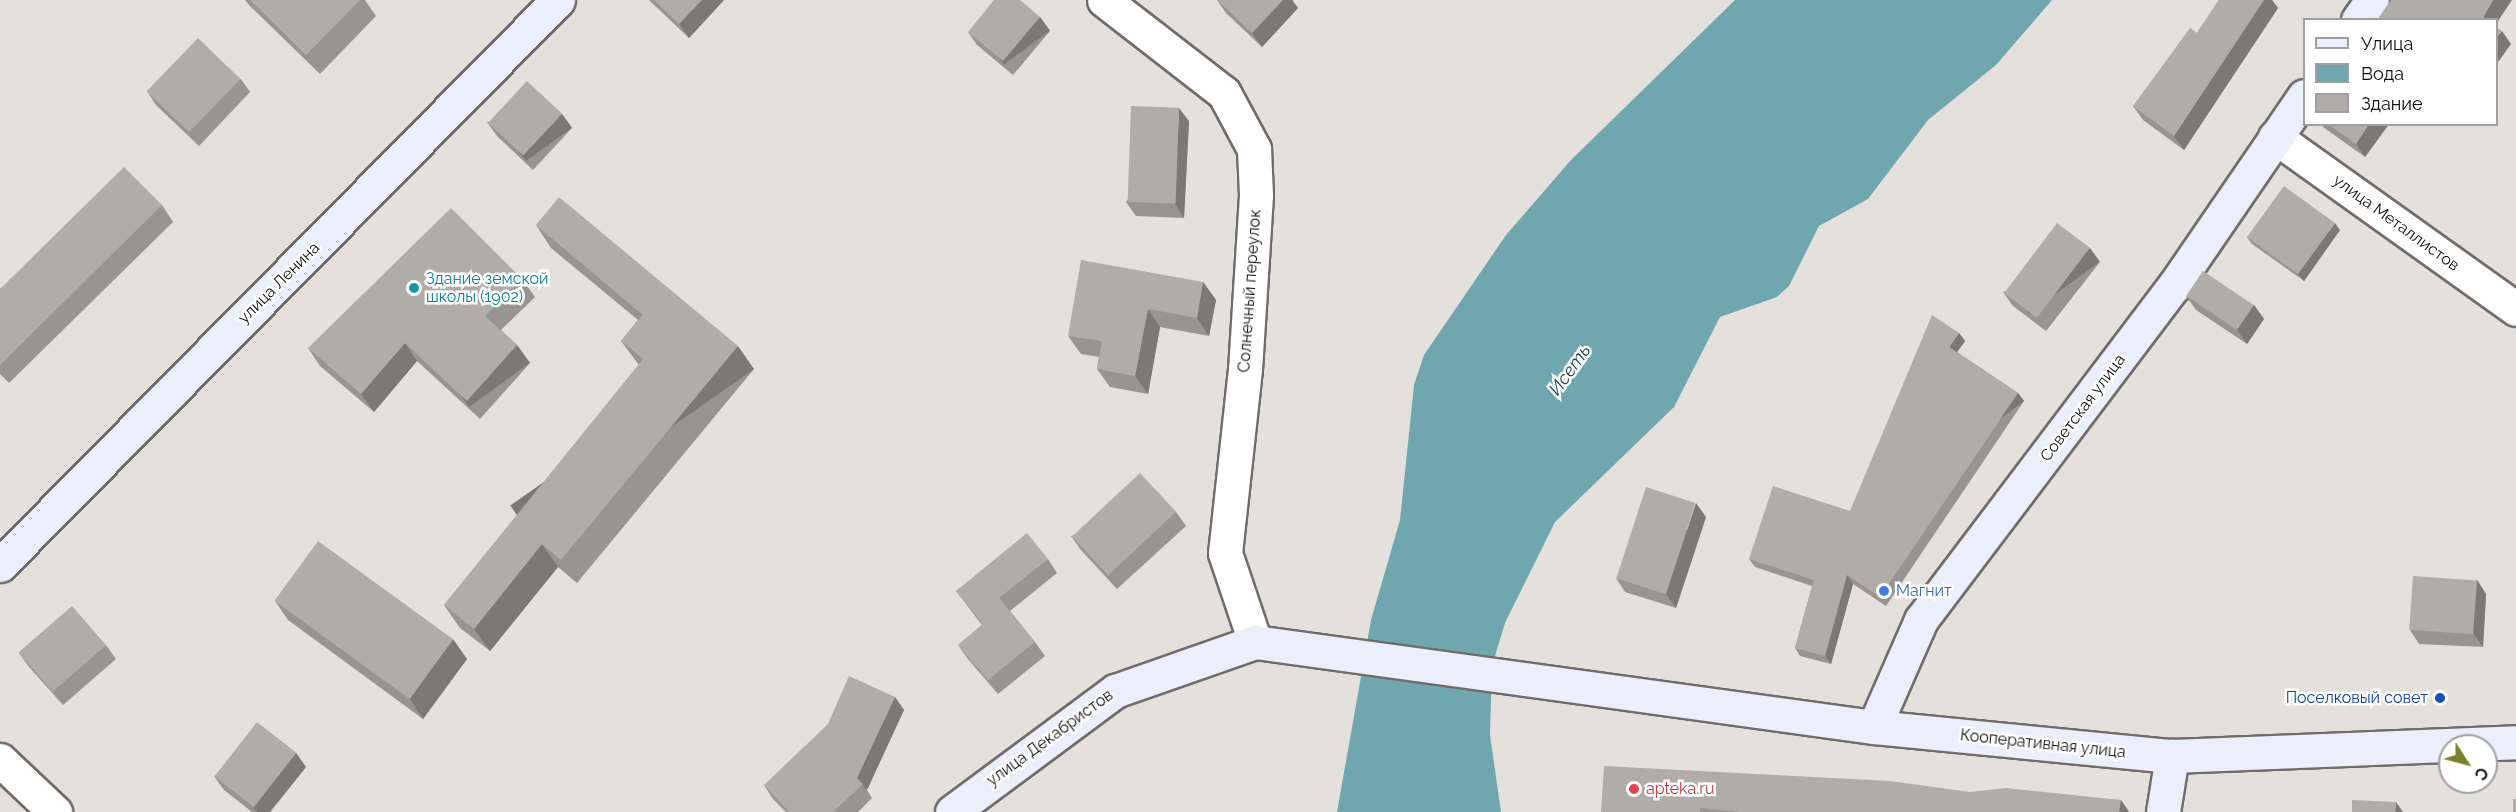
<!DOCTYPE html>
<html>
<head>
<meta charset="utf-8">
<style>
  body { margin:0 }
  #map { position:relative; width:2516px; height:812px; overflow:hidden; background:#e4e0dc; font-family:Raleway,sans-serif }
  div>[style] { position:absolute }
  .water>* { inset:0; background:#70a7af }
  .roads { filter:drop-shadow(2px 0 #716c69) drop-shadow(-2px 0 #716c69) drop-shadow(0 2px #716c69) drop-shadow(0 -2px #716c69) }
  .street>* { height:33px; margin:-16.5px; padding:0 16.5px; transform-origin:16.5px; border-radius:16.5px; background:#fff }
  .secondary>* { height:33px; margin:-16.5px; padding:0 16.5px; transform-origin:16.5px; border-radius:16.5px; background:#eaeffb }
  .wall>* { inset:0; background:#979591 }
  .shaded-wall>* { inset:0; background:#7b7976; transform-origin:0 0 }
  .building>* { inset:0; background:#b0ada9; transform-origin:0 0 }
  .dots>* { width:16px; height:16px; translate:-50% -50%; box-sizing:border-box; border:3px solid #fff; border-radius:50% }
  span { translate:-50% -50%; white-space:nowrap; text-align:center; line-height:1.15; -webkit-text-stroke:5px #fff; paint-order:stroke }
  .street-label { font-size:16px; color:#12100f }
  .culture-label { font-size:16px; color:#0d838f }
  .left { translate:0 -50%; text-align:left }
  .shop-label { font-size:16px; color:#366cbe }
  .transit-label { font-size:16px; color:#164399 }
  .right { translate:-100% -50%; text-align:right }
  .health-label { font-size:16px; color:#be3a42 }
  .water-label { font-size:18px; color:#15474e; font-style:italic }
  .legend { position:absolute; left:2303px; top:18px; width:195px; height:108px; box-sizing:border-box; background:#fff; border:2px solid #a09f9f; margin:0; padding:8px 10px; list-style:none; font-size:18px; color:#12100f }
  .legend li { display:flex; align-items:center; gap:12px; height:30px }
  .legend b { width:30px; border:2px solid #a09f9f }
  .north { position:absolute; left:2438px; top:734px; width:60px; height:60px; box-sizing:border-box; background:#fff; border:2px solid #a09f9f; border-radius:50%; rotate:126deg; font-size:16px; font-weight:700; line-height:24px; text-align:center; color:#12100f }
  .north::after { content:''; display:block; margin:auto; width:21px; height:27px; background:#78802c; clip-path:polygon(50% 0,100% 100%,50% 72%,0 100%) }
</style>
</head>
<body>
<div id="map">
  <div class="water">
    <i style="clip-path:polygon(1735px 0,2052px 0,1996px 65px,1928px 120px,1868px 199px,1819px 226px,1789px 286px,1777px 297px,1720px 317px,1674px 407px,1555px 522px,1505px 623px,1492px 666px,1490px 735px,1501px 812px,1337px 812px,1371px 620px,1400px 520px,1414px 385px,1424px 355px,1506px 235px,1571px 160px)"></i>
  </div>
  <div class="roads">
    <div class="street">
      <i style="left:1104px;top:0;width:152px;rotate:37.8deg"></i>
      <i style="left:1224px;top:93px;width:64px;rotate:61.8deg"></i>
      <i style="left:1254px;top:149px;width:46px;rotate:87.5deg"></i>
      <i style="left:1256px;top:195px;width:174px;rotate:93.6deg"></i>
      <i style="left:1245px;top:369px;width:185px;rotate:96.2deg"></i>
      <i style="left:1225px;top:553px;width:94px;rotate:71.4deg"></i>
      <i style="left:2275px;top:137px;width:296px;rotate:35.5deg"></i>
      <i style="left:0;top:760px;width:76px;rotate:43.4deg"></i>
    </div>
    <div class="secondary">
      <i style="left:2358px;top:20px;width:24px;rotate:-55deg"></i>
      <i style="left:0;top:565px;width:794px;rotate:-45.36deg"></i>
      <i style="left:1874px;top:727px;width:117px;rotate:-66.3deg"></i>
      <i style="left:1921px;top:620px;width:419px;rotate:-52.9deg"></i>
      <i style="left:2174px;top:286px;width:230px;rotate:-55.6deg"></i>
      <i style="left:952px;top:812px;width:203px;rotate:-36.6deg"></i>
      <i style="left:1115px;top:691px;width:148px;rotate:-19.3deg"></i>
      <i style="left:1255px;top:642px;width:625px;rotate:7.82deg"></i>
      <i style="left:1874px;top:727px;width:299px;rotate:5.6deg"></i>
      <i style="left:2172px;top:756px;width:344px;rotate:-2.3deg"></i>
      <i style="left:2163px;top:812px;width:57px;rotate:-80.9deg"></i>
    </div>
  </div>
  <div class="wall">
    <i style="clip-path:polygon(245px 0,365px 0,376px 16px,320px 74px,249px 5px)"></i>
    <i style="clip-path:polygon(649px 0,724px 0,689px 38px)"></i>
    <i style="clip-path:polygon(1217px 0,1292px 0,1298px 8px,1262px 47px,1226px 13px)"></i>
    <i style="clip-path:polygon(2219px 0,2272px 0,2278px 8px,2184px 150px,2143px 120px,2133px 106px,2197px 33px)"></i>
    <i style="clip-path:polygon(1040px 17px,1050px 31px,1013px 75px,977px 45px,968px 32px)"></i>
    <i style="clip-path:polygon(241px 79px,250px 92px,199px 146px,156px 105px,147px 91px)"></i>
    <i style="clip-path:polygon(562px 114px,572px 128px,533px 170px,497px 136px,487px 122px)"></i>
    <i style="clip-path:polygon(1189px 121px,1184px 218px,1136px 216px,1126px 202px)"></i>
    <i style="clip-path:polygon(2321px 124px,2389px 124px,2365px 157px,2323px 127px)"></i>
    <i style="clip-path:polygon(162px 205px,173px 222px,9px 383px,0 374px,0 289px)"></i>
    <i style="clip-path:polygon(536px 225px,754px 369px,577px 583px,558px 567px,490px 651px,460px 628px,444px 605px,639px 365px,621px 341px,638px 320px,551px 248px)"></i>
    <i style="clip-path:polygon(2340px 230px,2304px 281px,2252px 244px,2247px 237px)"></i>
    <i style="clip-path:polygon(2100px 262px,2046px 331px,2013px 306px,2003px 292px)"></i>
    <i style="clip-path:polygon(522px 279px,535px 297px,501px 330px,517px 345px,530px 363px,480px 419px,417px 361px,374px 412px,320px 366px,308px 348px)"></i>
    <i style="clip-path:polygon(1203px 282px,1216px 300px,1209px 336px,1160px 327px,1148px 394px,1110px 387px,1097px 369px,1099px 357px,1081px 354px,1068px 336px)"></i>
    <i style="clip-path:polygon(2186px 296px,2254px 305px,2264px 319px,2247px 344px,2196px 310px)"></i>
    <i style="clip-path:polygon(1959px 333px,1965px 341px,1957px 352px,2018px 393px,2024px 401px,1886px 606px,1853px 584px,1831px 664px,1800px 656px,1795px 648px,1812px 586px,1755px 567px,1749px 559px,1850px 511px)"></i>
    <i style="clip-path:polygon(1176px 512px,1186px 526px,1117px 589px,1081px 550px,1071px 536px)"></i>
    <i style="clip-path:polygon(1706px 517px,1676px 608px,1625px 592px,1616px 578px)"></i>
    <i style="clip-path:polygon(1048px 559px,1057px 573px,1010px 611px,1035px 642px,1045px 656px,998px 694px,968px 659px,958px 645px,982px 625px,956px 591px)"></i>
    <i style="clip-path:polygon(2477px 580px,2486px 594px,2483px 647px,2419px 644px,2410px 630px)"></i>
    <i style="clip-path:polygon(275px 601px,467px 659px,423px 719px,288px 620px)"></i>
    <i style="clip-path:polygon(106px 645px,116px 659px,63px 705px,29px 667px,19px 653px)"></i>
    <i style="clip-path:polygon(895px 697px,904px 710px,867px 790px,872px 798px,858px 812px,786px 812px,773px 799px,764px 785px)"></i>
    <i style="clip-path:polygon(296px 753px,306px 767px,270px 812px,252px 812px,224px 790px,214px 776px)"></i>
    <i style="clip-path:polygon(1970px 792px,2121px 800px,2129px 812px,1601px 812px)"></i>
  </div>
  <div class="shaded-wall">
    <i style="clip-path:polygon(702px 0,724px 0,689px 38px,679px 24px)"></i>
    <i style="clip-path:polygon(1283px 0,1292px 0,1298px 8px,1262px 47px,1252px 33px)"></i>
    <i style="clip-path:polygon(2264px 0,2272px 0,2278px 8px,2184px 150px,2174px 136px)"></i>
    <i style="clip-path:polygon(2493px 0,2512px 0,2496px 24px,2496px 20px,2485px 20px,2483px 17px)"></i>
    <i style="left:1040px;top:17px;width:17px;height:57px;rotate:54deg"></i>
    <i style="clip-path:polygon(2502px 31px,2511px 44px,2496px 65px,2496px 38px)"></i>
    <i style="clip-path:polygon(1179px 108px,1189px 121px,1184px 218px,1175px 204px)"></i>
    <i style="left:562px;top:114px;width:17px;height:57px;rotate:54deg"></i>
    <i style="clip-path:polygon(2369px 124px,2389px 124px,2365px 157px,2356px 144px)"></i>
    <i style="clip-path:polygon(2335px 223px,2340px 230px,2304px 281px,2298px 274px)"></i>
    <i style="left:2090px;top:248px;width:17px;height:88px;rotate:54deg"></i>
    <i style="clip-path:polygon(1203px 282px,1216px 300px,1209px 336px,1197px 318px)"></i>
    <i style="clip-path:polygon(2254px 305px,2264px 319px,2247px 344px,2237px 330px)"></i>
    <i style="clip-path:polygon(1148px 309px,1160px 327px,1148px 394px,1135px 376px)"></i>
    <i style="clip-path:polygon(1959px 333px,1965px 341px,1955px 355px,1949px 347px)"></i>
    <i style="clip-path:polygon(405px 343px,417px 361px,374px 412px,361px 394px)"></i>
    <i style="left:517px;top:345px;width:22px;height:75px;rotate:54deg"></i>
    <i style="left:738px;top:346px;width:28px;height:278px;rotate:55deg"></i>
    <i style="left:2018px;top:393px;width:10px;height:246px;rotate:53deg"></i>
    <i style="clip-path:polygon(1696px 503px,1706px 517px,1676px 608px,1666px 594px)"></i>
    <i style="clip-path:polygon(542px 544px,558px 567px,490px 651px,474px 629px)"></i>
    <i style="clip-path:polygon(1847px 575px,1853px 584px,1831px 664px,1825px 656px)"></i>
    <i style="clip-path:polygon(2477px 580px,2486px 594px,2483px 647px,2473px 633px)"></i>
    <i style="clip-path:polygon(453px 639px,467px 659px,423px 719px,410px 699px)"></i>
    <i style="clip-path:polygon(895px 697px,904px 710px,867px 790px,857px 778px)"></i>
    <i style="clip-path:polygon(296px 753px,306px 767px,270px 812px,257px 812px,253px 807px)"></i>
    <i style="clip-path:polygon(2121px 800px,2129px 812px,2119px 812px)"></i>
    <i style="clip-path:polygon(2396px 802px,2403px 812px,2395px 812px)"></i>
  </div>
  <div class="building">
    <i style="clip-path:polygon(250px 0,360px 0,306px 55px)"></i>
    <i style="clip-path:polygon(654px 0,702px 0,679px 24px)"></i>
    <i style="clip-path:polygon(994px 0,1020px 0,1040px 17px,1003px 61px,968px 32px)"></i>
    <i style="clip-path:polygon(1217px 0,1283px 0,1252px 33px)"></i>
    <i style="clip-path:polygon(2219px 0,2264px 0,2174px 136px,2133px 106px,2190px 28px,2197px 33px)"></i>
    <i style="clip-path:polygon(2391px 0,2493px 0,2483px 17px,2486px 20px,2377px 20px)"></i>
    <i style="clip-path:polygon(2496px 27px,2502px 31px,2496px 38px)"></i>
    <i style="left:198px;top:38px;width:59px;height:74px;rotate:44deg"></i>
    <i style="left:527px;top:81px;width:48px;height:57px;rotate:43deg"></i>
    <i style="left:1131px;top:106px;width:48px;height:96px;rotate:2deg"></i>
    <i style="clip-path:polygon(2328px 124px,2369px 124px,2356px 144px)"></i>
    <i style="clip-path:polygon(124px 167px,162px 205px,0 365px,0 289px)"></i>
    <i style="left:2284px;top:186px;width:63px;height:63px;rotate:36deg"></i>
    <i style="clip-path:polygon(559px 197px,738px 346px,561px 560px,542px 544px,474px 629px,444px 605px,643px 359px,621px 341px,643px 315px,536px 225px)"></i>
    <i style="clip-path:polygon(451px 208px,522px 279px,485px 316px,517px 345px,467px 401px,405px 343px,361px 394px,308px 348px)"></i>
    <i style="left:2057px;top:223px;width:41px;height:88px;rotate:37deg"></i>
    <i style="clip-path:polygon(1081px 260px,1203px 282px,1197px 318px,1148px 309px,1135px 376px,1097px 369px,1102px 341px,1068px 336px)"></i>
    <i style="left:2203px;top:271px;width:61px;height:30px;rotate:34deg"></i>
    <i style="clip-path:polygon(1932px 315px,1959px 333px,1949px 347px,2018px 393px,1880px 597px,1847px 575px,1825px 656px,1795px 648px,1814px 580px,1749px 559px,1773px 486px,1850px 511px)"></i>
    <i style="left:1140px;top:473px;width:53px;height:93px;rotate:47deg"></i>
    <i style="left:1646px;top:487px;width:52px;height:96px;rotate:18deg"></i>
    <i style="clip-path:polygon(1027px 533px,1048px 559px,999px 598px,1035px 642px,988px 680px,958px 645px,983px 624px,956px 591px)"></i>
    <i style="left:318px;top:541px;width:167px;height:74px;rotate:36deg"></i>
    <i style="left:2413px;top:576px;width:64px;height:54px;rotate:4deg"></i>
    <i style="left:72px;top:606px;width:52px;height:71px;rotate:49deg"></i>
    <i style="clip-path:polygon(849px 676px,895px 697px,857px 778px,863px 784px,833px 812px,789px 812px,764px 785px,828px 724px)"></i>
    <i style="left:257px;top:722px;width:50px;height:69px;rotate:38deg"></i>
    <i style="clip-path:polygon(1604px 766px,1890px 781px,1970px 792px,2006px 788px,2121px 800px,2119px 812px,1740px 812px,1700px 808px,1700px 812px,1601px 812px)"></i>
    <i style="left:2513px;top:799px;width:3px;height:13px"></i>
    <i style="clip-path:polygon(2352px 800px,2396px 802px,2395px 812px,2352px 812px)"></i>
  </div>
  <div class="dots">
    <i style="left:414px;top:288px;background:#0f9aa8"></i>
    <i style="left:1884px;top:591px;background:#3f7fe0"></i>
    <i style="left:2440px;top:698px;background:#1a4fb4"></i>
    <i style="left:1634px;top:789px;background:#e0444e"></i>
  </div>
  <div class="street-label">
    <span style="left:2396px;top:223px;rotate:36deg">улица Металлистов</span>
    <span style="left:279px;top:283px;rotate:-45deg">улица Ленина</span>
    <span style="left:1250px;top:291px;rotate:-86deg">Солнечный переулок</span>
    <span style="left:2083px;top:408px;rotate:-53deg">Советская улица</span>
    <span style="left:1050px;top:738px;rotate:-36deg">улица Декабристов</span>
    <span style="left:2043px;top:744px;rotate:6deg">Кооперативная улица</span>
  </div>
  <div class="culture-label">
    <span class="left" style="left:426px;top:288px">Здание земской<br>школы (1902)</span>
  </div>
  <div class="shop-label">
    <span class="left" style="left:1896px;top:591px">Магнит</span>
  </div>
  <div class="transit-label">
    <span class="right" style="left:2428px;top:698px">Поселковый совет</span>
  </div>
  <div class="health-label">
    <span class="left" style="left:1646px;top:789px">apteka.ru</span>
  </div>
  <div class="water-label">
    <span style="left:1570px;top:370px;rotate:-54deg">Исеть</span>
  </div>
  <ul class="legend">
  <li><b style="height:8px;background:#eaeffb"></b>Улица</li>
  <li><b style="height:16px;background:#70a7af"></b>Вода</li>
  <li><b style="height:16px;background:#b0ada9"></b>Здание</li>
  </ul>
  <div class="north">С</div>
</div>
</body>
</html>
